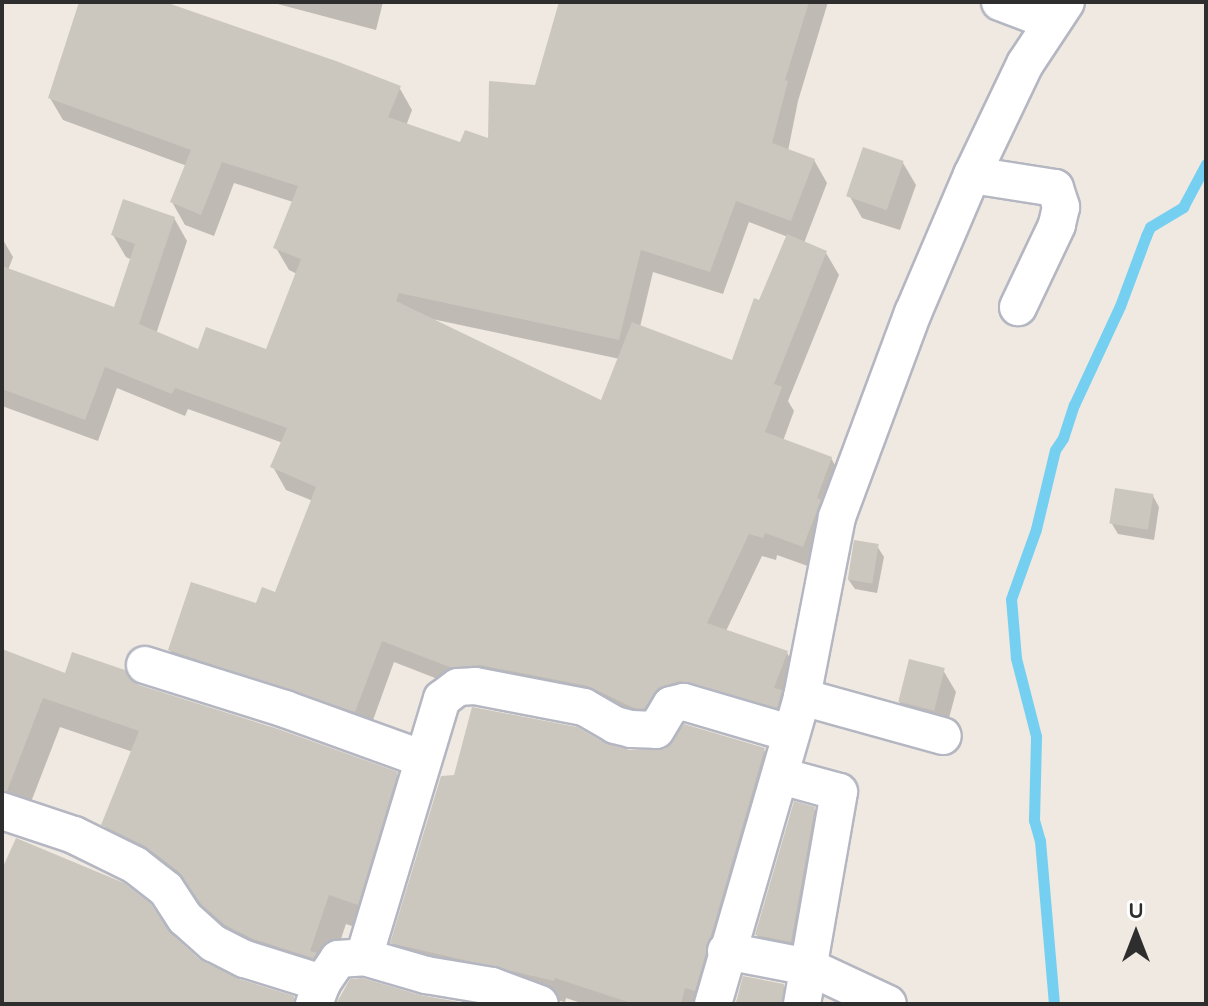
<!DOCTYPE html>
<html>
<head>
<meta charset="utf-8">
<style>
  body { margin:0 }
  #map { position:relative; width:1208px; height:1006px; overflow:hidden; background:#efe9e1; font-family:Quicksand,sans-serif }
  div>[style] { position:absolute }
  .shadow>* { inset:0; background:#0003 }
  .stream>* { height:11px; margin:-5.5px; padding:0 5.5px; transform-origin:5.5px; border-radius:5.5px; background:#75cff0 }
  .building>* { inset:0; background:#cbc7bf; transform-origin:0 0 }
  .roads { filter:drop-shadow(2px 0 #b4b7c1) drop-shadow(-2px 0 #b4b7c1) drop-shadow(0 2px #b4b7c1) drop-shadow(0 -2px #b4b7c1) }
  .street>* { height:36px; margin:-18px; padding:0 18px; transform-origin:18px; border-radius:18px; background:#fff }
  span { translate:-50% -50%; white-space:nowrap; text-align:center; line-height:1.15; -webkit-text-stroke:8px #fff; paint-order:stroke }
  .frame { position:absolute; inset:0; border:4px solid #2e2e2e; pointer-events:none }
  .north { position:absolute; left:1096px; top:894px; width:80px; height:80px; -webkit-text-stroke:6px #fff; paint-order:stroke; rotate:0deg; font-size:22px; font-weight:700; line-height:32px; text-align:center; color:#2e2e2e }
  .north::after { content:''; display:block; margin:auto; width:28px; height:36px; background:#2e2e2e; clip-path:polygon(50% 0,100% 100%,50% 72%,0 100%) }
</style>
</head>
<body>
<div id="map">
  <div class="shadow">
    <i style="clip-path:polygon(evenodd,82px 2px,141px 2px,399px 87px,412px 110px,406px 126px,461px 145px,490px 141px,537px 87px,561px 2px,828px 2px,798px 101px,788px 151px,814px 160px,827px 183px,804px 243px,826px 253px,839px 275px,788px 401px,794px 411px,783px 441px,831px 458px,844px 481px,816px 569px,777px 555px,776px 560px,762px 556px,726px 631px,787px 653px,800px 675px,794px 715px,694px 703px,657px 730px,466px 690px,394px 662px,368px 734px,183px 673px,170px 650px,276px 594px,313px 501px,286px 490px,273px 467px,283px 443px,188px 409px,185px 416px,117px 388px,98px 441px,2px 406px,2px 238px,13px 257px,8px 270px,115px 309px,132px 260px,126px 257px,113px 235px,174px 218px,187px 241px,156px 334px,199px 351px,267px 351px,297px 274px,289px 270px,276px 248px,293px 202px,234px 183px,214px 236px,185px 225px,172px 202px,187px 166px,63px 120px,50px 98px,82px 2px,749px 222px,788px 237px,734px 363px,640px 327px,653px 272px,723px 294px,749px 222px,82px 2px,432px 319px,620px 359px,602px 403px,432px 319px)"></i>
    <i style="clip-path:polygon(270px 2px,383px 2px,376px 30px)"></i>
    <i style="clip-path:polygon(903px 163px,916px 185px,900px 230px,862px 218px,849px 195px)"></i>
    <i style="clip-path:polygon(1153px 496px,1159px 507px,1154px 540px,1118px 534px,1112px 524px)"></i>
    <i style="clip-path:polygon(877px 546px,884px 557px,877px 593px,855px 589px,848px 579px)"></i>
    <i style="clip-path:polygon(2px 651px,66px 675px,138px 687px,397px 774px,414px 804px,375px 934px,346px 924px,328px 977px,221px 935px,199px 903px,164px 876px,121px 855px,104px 825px,133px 752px,60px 727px,31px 802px,2px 791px)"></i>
    <i style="clip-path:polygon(943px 670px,956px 692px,945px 733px,912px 724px,899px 701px)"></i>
    <i style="clip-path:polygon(604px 745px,630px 752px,764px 750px,776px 771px,708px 1004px,584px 1004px,566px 998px,565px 1002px,405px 964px,392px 942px)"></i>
    <i style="clip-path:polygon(814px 809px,824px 826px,801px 959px,767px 952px,757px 935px)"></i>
    <i style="clip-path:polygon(744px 978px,783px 985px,794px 1004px,737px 1004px)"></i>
    <i style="clip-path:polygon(351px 981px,420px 997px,460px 1004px,339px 1004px)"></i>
  </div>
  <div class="stream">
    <i style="left:1054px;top:1004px;width:164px;rotate:-94.9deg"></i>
    <i style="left:1040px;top:841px;width:22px;rotate:-106deg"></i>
    <i style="left:1034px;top:820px;width:84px;rotate:-88.6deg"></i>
    <i style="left:1036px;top:736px;width:81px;rotate:-104.4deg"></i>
    <i style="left:1016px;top:658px;width:59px;rotate:-94.8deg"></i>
    <i style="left:1011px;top:599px;width:74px;rotate:-70.3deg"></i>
    <i style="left:1036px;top:529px;width:81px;rotate:-76.5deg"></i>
    <i style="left:1055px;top:450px;width:14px;rotate:-56deg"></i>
    <i style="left:1063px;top:438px;width:35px;rotate:-72deg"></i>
    <i style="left:1074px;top:405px;width:109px;rotate:-65.1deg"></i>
    <i style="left:1120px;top:306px;width:75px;rotate:-69.6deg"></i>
    <i style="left:1146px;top:236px;width:10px;rotate:-66deg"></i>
    <i style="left:1150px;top:227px;width:39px;rotate:-31deg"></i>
    <i style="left:1183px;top:207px;width:49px;rotate:-61.9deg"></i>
  </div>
  <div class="building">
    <i style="clip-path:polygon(79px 2px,165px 2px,336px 61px,401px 86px,388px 117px,460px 142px,465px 130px,488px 138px,489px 81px,535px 85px,559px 2px,809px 2px,785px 80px,788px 81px,772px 143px,815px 159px,791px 221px,736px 201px,710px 272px,641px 250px,619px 340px,399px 293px,396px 301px,601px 400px,632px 322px,732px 360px,754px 298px,759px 300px,787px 234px,827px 251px,774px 384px,782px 387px,765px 432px,832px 457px,817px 498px,821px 500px,803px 547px,765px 533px,763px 538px,749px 534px,707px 623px,788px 651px,774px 688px,782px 690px,777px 708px,680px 681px,658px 688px,644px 709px,634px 708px,588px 686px,479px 665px,452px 668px,382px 641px,355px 712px,168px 650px,191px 582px,256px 603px,262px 587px,275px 592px,316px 487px,270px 467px,287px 428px,175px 388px,172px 394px,105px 367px,85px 420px,2px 389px,2px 266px,114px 307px,135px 244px,111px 235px,123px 199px,175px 217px,139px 324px,198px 349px,206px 327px,266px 349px,301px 259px,273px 248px,298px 186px,222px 162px,201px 215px,170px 202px,191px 150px,48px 98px)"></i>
    <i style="left:863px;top:147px;width:43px;height:52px;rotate:19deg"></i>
    <i style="left:1115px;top:488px;width:39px;height:36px;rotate:9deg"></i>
    <i style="left:854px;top:540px;width:25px;height:40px;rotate:9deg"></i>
    <i style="clip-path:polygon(2px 649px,65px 673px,72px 652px,125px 670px,139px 685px,278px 729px,398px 772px,358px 905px,329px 895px,310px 951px,317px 953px,313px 958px,253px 939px,225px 925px,201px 904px,179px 872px,145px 846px,101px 825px,139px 731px,43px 698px,7px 791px,2px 791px)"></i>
    <i style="left:909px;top:659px;width:37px;height:44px;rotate:14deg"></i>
    <i style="clip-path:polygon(472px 707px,577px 727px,605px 743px,630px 750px,665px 749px,684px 724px,765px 748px,695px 991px,685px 988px,681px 1004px,634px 1004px,555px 978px,554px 981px,390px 943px,441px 776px,454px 775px)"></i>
    <i style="clip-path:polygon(794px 801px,815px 807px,791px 942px,755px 935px)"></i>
    <i style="clip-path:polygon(16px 838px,124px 883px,150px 903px,171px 933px,199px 959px,239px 979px,294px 996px,294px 1004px,2px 1004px,2px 869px)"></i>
    <i style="clip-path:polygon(743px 976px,784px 984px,782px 1004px,736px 1002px)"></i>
    <i style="clip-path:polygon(362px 978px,420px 995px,459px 1002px,336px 1004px,350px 979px)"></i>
  </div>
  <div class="roads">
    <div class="street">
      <i style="left:1000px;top:2px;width:53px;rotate:20.8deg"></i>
      <i style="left:972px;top:175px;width:84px;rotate:8.9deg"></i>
      <i style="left:1055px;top:188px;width:20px;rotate:72deg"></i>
      <i style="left:1061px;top:207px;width:18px;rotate:103deg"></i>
      <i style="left:1057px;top:225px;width:91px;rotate:115.4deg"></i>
      <i style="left:145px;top:665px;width:147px;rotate:17.4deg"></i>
      <i style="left:285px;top:709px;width:147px;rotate:19.9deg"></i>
      <i style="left:802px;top:697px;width:146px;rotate:15.5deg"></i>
      <i style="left:781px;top:776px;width:60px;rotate:15.4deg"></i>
      <i style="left:839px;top:792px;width:215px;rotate:99.9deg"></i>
      <i style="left:2px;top:811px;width:76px;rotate:18.4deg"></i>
      <i style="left:74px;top:835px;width:68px;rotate:26.2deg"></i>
      <i style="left:135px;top:865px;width:39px;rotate:38deg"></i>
      <i style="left:166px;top:889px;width:35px;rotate:57deg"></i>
      <i style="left:185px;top:918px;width:38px;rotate:42deg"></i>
      <i style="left:213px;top:943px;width:36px;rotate:27deg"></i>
      <i style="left:245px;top:959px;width:81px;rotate:17.3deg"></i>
      <i style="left:726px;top:951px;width:85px;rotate:10.9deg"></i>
      <i style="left:809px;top:967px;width:87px;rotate:25.1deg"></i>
      <i style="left:364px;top:957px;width:65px;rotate:16.2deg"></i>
      <i style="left:426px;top:975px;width:67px;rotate:9.5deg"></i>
      <i style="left:492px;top:986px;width:51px;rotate:20.6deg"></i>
      <i style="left:314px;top:1004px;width:22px;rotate:-69deg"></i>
      <i style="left:322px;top:983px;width:29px;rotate:-56deg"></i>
      <i style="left:338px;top:959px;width:26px;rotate:-4deg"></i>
      <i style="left:364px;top:957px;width:270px;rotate:-73.2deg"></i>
      <i style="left:442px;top:699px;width:20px;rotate:-37deg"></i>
      <i style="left:458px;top:687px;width:17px;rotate:-3deg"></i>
      <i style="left:475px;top:686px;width:111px;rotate:10.9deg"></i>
      <i style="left:584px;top:707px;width:36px;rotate:30deg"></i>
      <i style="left:615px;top:725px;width:16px;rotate:14deg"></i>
      <i style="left:631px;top:729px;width:25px;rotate:2deg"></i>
      <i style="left:656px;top:730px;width:29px;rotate:-59deg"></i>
      <i style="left:671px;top:705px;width:13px;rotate:-13deg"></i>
      <i style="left:684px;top:702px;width:109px;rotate:16.4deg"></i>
      <i style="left:713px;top:1004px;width:320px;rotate:-73.8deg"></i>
      <i style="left:802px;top:697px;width:183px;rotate:-79deg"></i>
      <i style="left:837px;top:517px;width:218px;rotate:-69.6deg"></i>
      <i style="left:913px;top:313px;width:150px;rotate:-66.9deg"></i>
      <i style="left:972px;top:175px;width:123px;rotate:-64.5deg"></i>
      <i style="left:1025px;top:64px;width:74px;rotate:-56.5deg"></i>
    </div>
  </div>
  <div class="frame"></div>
  <div class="north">U</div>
</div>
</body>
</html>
